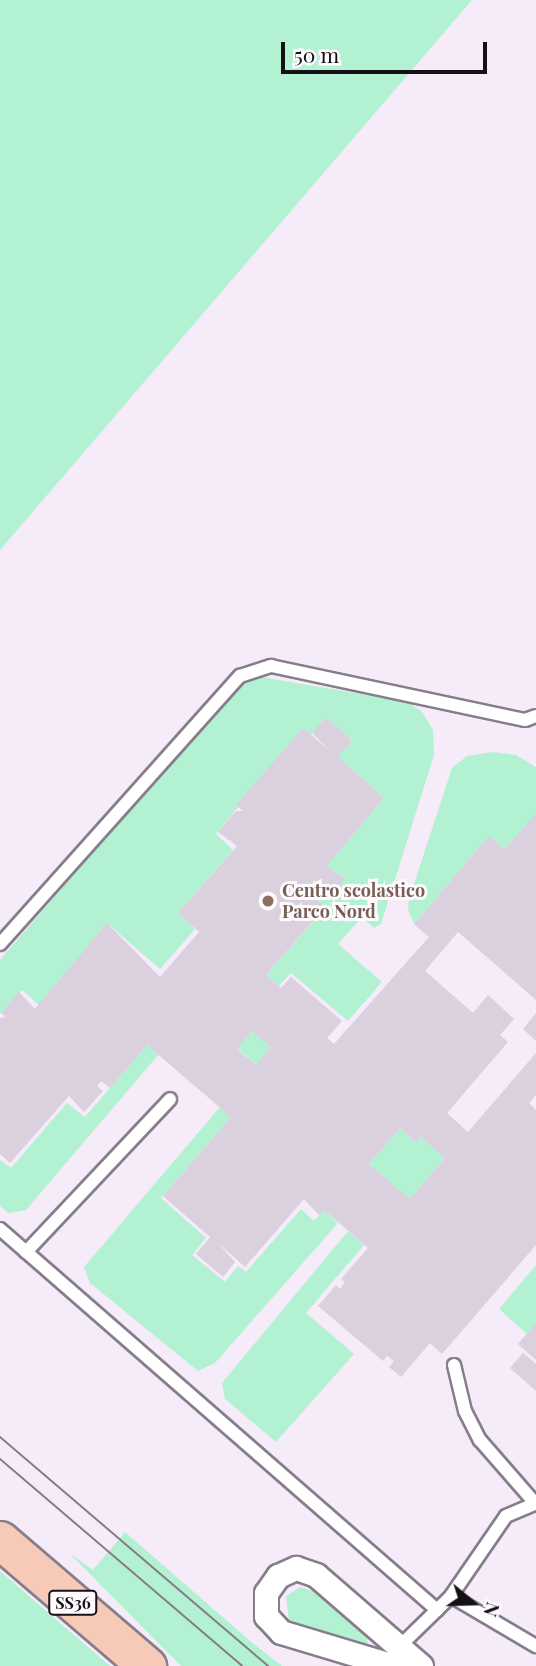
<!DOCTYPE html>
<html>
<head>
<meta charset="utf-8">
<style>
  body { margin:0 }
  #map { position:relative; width:536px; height:1666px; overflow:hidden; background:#f5ebf9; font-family:"Playfair Display",serif }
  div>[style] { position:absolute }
  .green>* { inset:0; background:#b3f1d3; transform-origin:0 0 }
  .building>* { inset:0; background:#dad0de }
  .roads { filter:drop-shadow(2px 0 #867e8b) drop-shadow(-2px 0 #867e8b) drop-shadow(0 2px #867e8b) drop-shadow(0 -2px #867e8b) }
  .lane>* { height:12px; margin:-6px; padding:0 6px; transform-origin:6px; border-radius:6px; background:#fff }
  .street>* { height:23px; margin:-11.5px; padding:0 11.5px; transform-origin:11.5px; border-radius:11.5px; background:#fff }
  .primary>* { height:37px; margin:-18.5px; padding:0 18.5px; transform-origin:18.5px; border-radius:18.5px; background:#f7cab8 }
  .tram>* { height:2px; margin:-1px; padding:0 1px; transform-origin:1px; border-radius:1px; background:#837c86 }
  .dots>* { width:19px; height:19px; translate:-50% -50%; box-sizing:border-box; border:4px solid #fdfbfe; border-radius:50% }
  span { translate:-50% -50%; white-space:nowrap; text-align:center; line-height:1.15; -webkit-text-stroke:6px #fdfbfe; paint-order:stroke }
  .shield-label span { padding:2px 5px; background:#fdfbfe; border:2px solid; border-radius:5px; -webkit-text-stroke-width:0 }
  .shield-label { font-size:16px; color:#141015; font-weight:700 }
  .education-label { font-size:18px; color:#785e54; font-weight:700 }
  .left { translate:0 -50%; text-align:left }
  .north { position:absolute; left:438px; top:1568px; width:70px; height:70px; -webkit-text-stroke:5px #fdfbfe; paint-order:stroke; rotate:109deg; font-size:19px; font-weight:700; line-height:28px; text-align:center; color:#141015 }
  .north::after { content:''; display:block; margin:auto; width:24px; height:32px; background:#141015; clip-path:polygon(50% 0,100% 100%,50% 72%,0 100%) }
  .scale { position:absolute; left:281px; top:42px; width:206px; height:32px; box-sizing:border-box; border:4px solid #141015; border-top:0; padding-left:9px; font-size:21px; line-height:24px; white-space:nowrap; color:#141015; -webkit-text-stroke:5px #fdfbfe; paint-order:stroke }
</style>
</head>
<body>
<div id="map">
  <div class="green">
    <i style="clip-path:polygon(0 0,472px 0,0 550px)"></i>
    <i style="clip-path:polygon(255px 676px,408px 702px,422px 712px,433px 730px,434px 755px,381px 924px,374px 928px,362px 917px,338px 944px,382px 982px,348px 1021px,291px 973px,279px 986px,266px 975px,325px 908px,317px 900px,321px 895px,327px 900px,345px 879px,327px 866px,384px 798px,338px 757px,352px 741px,326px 717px,311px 735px,303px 728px,216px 834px,233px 850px,178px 913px,195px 929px,160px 969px,107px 923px,39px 1005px,22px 990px,0 1014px,0 960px,233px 689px)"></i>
    <i style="clip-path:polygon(493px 752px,516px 755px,536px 767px,536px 813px,505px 849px,489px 836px,414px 924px,408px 910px,409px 899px,452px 768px,467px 756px)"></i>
    <i style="left:252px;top:1031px;width:25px;height:23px;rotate:40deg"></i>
    <i style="clip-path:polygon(147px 1045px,159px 1054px,26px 1210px,8px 1213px,0 1206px,0 1160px,11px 1168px,67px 1103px,85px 1117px)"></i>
    <i style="clip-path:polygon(220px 1107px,231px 1117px,161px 1198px,206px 1238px,192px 1255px,225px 1282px,238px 1266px,246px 1272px,301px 1209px,314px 1221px,324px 1210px,338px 1223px,215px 1363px,198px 1371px,90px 1283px,84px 1267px)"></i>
    <i style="clip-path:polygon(400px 1128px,416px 1142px,421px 1137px,445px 1158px,410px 1199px,369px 1164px)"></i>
    <i style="clip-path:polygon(348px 1231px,364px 1245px,306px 1313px,354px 1354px,276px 1442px,225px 1399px,222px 1383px)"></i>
    <i style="clip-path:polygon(536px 1265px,536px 1323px,527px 1334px,499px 1309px)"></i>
    <i style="clip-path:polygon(125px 1532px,249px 1640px,282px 1666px,181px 1666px,69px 1553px,93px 1570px)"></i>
    <i style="clip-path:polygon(0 1571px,110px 1666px,0 1666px)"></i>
    <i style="clip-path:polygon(300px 1587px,313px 1591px,367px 1638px,368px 1647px,289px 1620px,286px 1596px)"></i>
  </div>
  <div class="building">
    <i style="clip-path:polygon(evenodd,326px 717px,352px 741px,338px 757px,384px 798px,327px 866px,345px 879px,327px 900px,321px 895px,317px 900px,325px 907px,266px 975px,281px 988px,291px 977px,342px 1021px,327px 1038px,334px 1044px,429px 937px,414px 924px,489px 836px,505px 849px,536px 813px,536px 1000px,458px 932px,425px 971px,473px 1013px,488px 995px,514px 1019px,500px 1035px,508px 1042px,447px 1113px,468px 1132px,536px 1053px,536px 1095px,529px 1103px,536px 1110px,536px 1245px,442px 1354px,430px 1343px,401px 1377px,389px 1367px,394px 1361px,387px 1356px,383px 1361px,318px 1306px,336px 1285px,340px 1289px,345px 1282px,341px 1279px,368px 1248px,324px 1210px,319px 1215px,304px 1199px,245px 1267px,218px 1243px,235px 1262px,223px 1277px,196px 1254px,210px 1237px,163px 1196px,231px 1117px,147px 1045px,110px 1088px,101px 1081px,97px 1086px,103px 1091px,84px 1112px,69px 1096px,10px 1163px,0 1154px,0 1018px,6px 1017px,1px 1013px,19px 992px,35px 1009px,107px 923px,160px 977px,199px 932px,178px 913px,237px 846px,218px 832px,236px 811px,243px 811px,236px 805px,303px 728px,330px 751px,312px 733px,326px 717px,252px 1031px,271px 1047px,256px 1065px,237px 1049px,252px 1031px,326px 717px,400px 1128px,416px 1142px,421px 1137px,445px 1158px,410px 1199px,369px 1164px,400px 1128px)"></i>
    <i style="clip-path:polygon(536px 1013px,536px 1041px,523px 1029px)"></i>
    <i style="clip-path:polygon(536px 1323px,536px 1360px,518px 1344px)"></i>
    <i style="clip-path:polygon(523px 1353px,536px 1364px,536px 1391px,510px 1368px)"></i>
  </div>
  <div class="roads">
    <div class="lane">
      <i style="left:0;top:944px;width:360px;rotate:-48.2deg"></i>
      <i style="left:240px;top:676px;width:33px;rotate:-18deg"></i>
      <i style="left:271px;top:666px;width:260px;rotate:12deg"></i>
      <i style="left:525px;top:720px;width:12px;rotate:-20deg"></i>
      <i style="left:0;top:1229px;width:580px;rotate:41.08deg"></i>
      <i style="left:26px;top:1252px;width:210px;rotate:-46.7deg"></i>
      <i style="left:454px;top:1365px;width:47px;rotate:76.6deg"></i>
      <i style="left:465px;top:1411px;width:33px;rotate:63deg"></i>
      <i style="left:480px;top:1440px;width:84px;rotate:48.9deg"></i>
      <i style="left:451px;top:1596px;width:99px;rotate:30.5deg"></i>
      <i style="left:399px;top:1647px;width:73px;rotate:-44.4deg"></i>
      <i style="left:451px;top:1596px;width:97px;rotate:-55.5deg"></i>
      <i style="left:506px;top:1516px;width:33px;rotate:-23deg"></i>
    </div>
    <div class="street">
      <i style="left:394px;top:1666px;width:118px;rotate:-163.3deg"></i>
      <i style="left:281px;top:1632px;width:22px;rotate:-133deg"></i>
      <i style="left:266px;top:1616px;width:23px;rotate:-90deg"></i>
      <i style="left:266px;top:1593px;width:21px;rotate:-55deg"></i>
      <i style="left:278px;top:1576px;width:20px;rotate:-24deg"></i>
      <i style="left:296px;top:1568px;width:21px;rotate:19deg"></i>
      <i style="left:316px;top:1575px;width:139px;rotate:40.9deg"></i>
    </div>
    <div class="primary">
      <i style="left:0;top:1540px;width:194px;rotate:40.6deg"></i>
    </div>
  </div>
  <div class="tram">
    <i style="left:0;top:1437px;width:353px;rotate:40.5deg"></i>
    <i style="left:0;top:1459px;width:318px;rotate:40.5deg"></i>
  </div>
  <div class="dots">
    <i style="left:268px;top:901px;background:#8d6e63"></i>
  </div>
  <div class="shield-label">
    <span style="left:73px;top:1603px">SS36</span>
  </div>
  <div class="education-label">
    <span class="left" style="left:282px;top:901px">Centro scolastico<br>Parco Nord</span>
  </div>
  <div class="north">N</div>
  <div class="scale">50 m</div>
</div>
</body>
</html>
